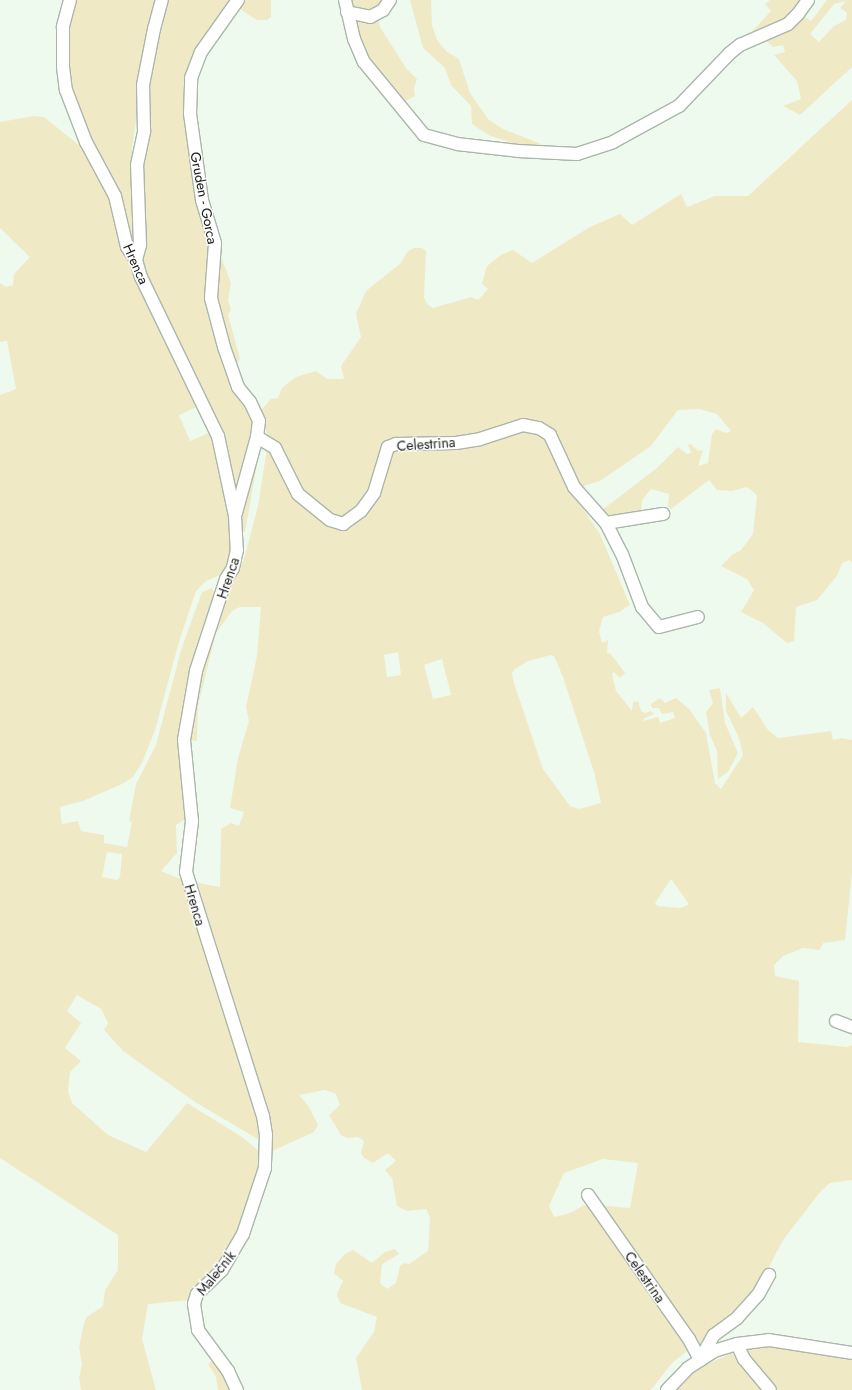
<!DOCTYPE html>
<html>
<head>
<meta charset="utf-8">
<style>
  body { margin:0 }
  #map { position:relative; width:852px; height:1390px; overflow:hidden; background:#effaef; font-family:Jost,sans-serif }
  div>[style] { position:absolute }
  .green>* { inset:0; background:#f0e9c6 }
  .roads { filter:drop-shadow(1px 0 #abb6ab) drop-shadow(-1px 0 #abb6ab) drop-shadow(0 1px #abb6ab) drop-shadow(0 -1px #abb6ab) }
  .minor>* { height:12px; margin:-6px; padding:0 6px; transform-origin:6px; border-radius:6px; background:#fff }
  span { translate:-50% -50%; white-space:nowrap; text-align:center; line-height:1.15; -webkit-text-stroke:3px #fff; paint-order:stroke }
  .street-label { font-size:14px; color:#1a1e1a }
</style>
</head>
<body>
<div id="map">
  <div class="green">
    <i style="clip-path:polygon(75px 0,160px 0,145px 61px,132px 148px,136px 243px,132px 243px,128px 235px,79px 111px,69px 72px,68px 25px)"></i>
    <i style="clip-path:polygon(166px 0,233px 0,191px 71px,208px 235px,208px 303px,259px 431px,257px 464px,245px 532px,240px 532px,220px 433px,147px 280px,143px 266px,141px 198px,150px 61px)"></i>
    <i style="clip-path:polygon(244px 0,271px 0,271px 17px,267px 20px,257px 20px,247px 14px,239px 8px)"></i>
    <i style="clip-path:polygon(348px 0,385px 0,377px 9px,369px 13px,353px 11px)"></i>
    <i style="clip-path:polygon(410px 0,431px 0,432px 25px,437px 40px,446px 51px,459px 59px,470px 93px,488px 119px,503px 129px,541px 144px,541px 147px,510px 148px,508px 141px,490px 136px,472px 124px,471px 106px,451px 85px,445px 68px,423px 48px)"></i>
    <i style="clip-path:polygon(770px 0,802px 0,784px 19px,767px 30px,748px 36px,771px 11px,765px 4px)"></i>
    <i style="clip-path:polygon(evenodd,827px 0,852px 0,852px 67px,800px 115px,783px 106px,801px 99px,797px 81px,774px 55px,785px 52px,783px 45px,773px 47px,763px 38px,799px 13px,811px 21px,827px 0,846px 1px,840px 8px,847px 13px,846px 20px,834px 26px,819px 42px,810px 34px,834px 4px,846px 1px)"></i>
    <i style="clip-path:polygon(378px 18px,380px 27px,406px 68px,417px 79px,414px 88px,415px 96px,400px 104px,369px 67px,353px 22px,365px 22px)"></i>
    <i style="clip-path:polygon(evenodd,852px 100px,852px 563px,849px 560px,842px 563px,837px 576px,817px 600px,796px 607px,794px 641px,787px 643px,763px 623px,741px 612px,754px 590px,747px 579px,721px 566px,732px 555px,741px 550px,753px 534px,757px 495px,747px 487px,732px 491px,717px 490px,709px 480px,671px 509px,668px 506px,669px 494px,651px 489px,642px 500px,641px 513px,609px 525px,594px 516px,657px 468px,678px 447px,687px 454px,691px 453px,688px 445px,691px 444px,698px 451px,703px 450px,698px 466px,708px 463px,712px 434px,716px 429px,726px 433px,731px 431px,717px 414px,699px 409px,678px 410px,651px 446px,600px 481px,586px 485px,577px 492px,581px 500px,579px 503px,600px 534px,630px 605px,619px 612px,603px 617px,599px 631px,602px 643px,608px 640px,607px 654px,610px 653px,625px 673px,620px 678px,614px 672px,612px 674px,616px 691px,632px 711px,633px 702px,638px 701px,641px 711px,645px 713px,651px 711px,654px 714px,643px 719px,644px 721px,658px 717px,660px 723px,675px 718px,673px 712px,662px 714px,659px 708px,652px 708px,651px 704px,660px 698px,665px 703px,676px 698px,689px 709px,706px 733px,715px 783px,721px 789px,743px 755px,739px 738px,726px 711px,726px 693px,741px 718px,753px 707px,768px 730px,778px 738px,831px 731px,833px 740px,842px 738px,852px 740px,852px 873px,845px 940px,823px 943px,820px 950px,803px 948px,783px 956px,774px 965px,775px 976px,799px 981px,798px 1042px,847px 1047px,852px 1045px,852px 1180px,830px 1183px,821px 1191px,783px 1240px,757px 1290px,747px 1305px,699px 1344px,678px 1321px,597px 1205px,630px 1208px,638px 1163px,603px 1159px,564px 1173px,549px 1206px,554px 1217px,570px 1213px,584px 1205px,589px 1207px,691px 1348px,672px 1363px,651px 1390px,362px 1390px,356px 1358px,374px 1332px,377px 1317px,340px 1303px,337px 1294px,343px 1281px,334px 1273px,336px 1264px,345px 1254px,353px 1250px,372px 1263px,385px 1252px,395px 1249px,399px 1254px,382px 1264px,380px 1283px,387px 1289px,396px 1283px,400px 1266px,404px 1263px,409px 1264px,428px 1251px,430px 1217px,426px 1209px,407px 1211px,397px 1206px,392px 1178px,385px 1170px,396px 1161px,388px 1153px,373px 1163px,364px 1158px,361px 1153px,364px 1141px,358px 1137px,347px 1138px,341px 1135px,329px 1115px,340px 1105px,336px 1094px,325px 1090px,299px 1095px,309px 1107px,318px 1125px,314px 1132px,270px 1152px,193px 882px,220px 887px,221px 829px,231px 823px,239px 826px,244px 812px,230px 808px,238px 758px,249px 721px,246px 707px,257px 656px,261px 607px,240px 607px,232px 611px,216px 633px,198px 706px,197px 741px,188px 740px,202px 663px,218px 614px,244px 559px,258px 506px,268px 442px,261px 410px,271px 399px,278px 398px,282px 388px,296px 377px,316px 371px,327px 379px,344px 379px,341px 366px,361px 337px,356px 314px,366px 291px,401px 263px,407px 252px,414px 248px,422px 248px,426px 251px,424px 298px,428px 305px,433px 308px,471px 297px,478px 300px,488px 289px,482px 284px,487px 266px,501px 255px,513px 250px,532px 263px,590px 227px,620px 214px,632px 225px,681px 194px,687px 207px,715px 196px,748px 196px,852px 100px,398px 652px,401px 675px,387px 677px,384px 655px,398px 652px,852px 100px,551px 655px,554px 656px,563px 677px,594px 772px,601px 803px,579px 809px,570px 806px,543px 769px,514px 683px,512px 673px,515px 669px,528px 661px,551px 655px,852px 100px,442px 659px,451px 695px,433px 699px,424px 665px,442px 659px,852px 100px,671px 879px,689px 904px,686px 906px,680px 908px,658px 906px,655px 903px,671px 879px)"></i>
    <i style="clip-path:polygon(evenodd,34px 116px,44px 117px,85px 150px,106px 186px,126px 255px,201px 405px,179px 415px,190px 441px,211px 432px,230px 504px,232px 558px,225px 573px,206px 581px,196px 591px,179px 642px,155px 730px,142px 763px,133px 777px,122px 784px,83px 801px,60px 807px,62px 824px,78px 821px,81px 831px,104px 835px,104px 843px,127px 847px,132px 822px,129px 821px,136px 784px,156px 745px,181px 650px,199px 600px,202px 592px,212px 588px,216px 596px,202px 632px,191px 680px,187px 818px,176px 825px,177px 853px,161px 871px,183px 880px,255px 1101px,263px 1142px,195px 1102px,123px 1051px,104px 1030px,108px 1023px,101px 1009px,77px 995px,67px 1011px,81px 1023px,65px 1048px,81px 1061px,70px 1072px,68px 1091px,72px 1103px,108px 1135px,146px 1152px,187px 1103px,242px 1137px,261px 1153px,246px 1216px,227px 1259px,190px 1300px,148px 1304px,142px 1339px,156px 1390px,81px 1390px,79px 1378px,82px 1364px,79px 1347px,84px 1323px,87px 1317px,103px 1306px,105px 1290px,118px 1270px,118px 1235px,0 1158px,0 395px,16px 389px,7px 341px,0 342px,0 283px,6px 287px,13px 285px,14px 274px,30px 257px,0 228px,0 122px,34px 116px,107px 852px,122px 854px,120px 877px,117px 880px,102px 877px,107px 852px)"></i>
    <i style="clip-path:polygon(220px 254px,231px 283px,228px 301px,231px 309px,228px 315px,240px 359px,235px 367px,217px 294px)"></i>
    <i style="clip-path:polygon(720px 688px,725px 723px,738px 753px,728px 772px,718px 779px,717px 751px,710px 735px,706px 712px,713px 703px,709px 690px)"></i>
    <i style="clip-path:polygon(774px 1347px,852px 1360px,852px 1390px,773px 1390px,745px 1354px,747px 1350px)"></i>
    <i style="clip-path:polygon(732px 1353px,766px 1390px,675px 1390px,697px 1369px)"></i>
    <i style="clip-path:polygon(213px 1360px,227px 1376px,233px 1390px,218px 1390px,216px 1377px,208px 1364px)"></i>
  </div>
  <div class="roads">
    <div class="minor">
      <i style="left:70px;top:0;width:28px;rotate:105deg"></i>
      <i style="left:63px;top:27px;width:40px;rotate:90deg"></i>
      <i style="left:63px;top:67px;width:23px;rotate:83deg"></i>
      <i style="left:66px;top:90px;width:56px;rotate:69deg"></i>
      <i style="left:86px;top:142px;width:61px;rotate:61.8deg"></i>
      <i style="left:115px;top:196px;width:52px;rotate:76.8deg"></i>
      <i style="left:127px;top:247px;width:16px;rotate:55deg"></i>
      <i style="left:136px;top:260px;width:18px;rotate:74deg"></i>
      <i style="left:141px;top:277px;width:177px;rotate:64.2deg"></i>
      <i style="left:218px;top:436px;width:82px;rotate:78deg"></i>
      <i style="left:235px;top:516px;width:34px;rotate:87deg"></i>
      <i style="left:237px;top:550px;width:18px;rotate:103deg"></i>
      <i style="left:233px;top:568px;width:13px;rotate:122deg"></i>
      <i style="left:226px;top:579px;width:97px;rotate:108.1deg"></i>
      <i style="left:196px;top:671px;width:70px;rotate:99.9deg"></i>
      <i style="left:184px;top:740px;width:81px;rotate:84.4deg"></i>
      <i style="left:192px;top:821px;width:51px;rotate:96.7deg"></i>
      <i style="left:186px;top:872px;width:256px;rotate:72.5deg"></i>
      <i style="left:263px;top:1116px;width:19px;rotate:81deg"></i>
      <i style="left:266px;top:1135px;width:33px;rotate:92deg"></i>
      <i style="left:265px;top:1168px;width:70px;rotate:108.4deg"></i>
      <i style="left:243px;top:1234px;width:42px;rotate:120.3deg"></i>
      <i style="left:222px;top:1270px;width:35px;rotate:136deg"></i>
      <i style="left:197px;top:1294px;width:10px;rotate:107deg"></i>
      <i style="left:194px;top:1304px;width:26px;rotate:81deg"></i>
      <i style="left:198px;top:1330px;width:51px;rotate:53.8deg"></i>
      <i style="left:228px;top:1371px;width:21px;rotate:65deg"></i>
      <i style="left:345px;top:0;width:40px;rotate:77deg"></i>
      <i style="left:354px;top:39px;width:25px;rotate:67deg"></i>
      <i style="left:364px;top:62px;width:94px;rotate:50.6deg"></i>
      <i style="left:424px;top:135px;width:34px;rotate:15deg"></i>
      <i style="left:457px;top:144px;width:61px;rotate:6.5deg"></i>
      <i style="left:518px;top:151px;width:59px;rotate:2.9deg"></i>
      <i style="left:577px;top:154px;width:38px;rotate:-18deg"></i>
      <i style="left:613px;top:142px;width:75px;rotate:-28.6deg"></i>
      <i style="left:679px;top:106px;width:74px;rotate:-46.1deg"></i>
      <i style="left:730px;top:53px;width:13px;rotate:-39deg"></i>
      <i style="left:740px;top:45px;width:52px;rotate:-23.6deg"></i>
      <i style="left:788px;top:24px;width:14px;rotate:-45deg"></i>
      <i style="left:798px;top:14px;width:17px;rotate:-54deg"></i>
      <i style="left:347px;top:12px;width:24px;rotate:12deg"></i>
      <i style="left:370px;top:17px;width:15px;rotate:-28deg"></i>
      <i style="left:383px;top:10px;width:12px;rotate:-55deg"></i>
      <i style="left:136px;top:260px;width:16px;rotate:-75deg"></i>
      <i style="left:140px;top:245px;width:80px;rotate:-92.1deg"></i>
      <i style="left:137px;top:165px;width:35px;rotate:-78deg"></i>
      <i style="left:144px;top:131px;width:46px;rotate:-91.2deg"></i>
      <i style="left:143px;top:85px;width:57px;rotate:-78.9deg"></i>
      <i style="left:154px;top:29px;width:30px;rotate:-75deg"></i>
      <i style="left:257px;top:437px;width:21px;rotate:31deg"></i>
      <i style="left:275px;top:448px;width:51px;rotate:63.4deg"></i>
      <i style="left:298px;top:494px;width:41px;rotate:39.1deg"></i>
      <i style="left:330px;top:520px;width:14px;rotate:17deg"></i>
      <i style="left:343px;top:524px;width:22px;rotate:-36deg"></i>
      <i style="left:361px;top:511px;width:22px;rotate:-54deg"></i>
      <i style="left:374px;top:493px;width:48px;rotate:-73.1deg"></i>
      <i style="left:388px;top:447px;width:9px;rotate:-21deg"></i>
      <i style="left:396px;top:444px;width:60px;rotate:-1deg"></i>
      <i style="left:456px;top:443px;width:24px;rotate:-9deg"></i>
      <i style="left:480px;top:439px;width:45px;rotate:-18deg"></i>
      <i style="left:523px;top:425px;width:16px;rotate:11deg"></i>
      <i style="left:539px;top:428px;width:13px;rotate:32deg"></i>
      <i style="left:550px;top:435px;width:57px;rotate:65.2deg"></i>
      <i style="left:574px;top:487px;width:48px;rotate:48.4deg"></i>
      <i style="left:606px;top:523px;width:35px;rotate:63deg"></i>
      <i style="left:622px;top:554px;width:57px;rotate:69.3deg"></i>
      <i style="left:642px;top:607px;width:26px;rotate:50deg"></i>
      <i style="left:659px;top:627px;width:40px;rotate:-14.4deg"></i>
      <i style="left:236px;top:513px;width:79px;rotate:-74.6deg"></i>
      <i style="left:257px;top:437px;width:16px;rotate:-83deg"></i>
      <i style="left:259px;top:421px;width:21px;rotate:-115deg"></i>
      <i style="left:250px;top:402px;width:19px;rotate:-129deg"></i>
      <i style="left:238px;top:387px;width:42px;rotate:-109.3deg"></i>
      <i style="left:224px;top:347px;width:51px;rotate:-104.9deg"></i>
      <i style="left:211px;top:298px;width:55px;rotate:-85.8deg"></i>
      <i style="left:215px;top:243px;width:45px;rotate:-106.8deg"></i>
      <i style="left:202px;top:200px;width:87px;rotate:-97.9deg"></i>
      <i style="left:190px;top:114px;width:36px;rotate:-88deg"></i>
      <i style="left:191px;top:78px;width:28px;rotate:-69deg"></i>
      <i style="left:201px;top:52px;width:64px;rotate:-54.6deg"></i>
      <i style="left:606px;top:523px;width:58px;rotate:-9deg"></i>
      <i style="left:836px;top:1021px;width:17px;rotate:21deg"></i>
      <i style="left:588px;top:1195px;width:176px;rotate:55deg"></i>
      <i style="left:689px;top:1339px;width:24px;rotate:62deg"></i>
      <i style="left:737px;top:1344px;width:17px;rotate:65deg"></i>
      <i style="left:744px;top:1359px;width:40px;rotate:50deg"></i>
      <i style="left:701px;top:1358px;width:26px;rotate:-61deg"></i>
      <i style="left:714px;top:1335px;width:29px;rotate:-36deg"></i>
      <i style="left:737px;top:1318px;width:31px;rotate:-48deg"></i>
      <i style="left:758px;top:1295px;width:23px;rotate:-61deg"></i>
      <i style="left:667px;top:1390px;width:30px;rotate:-46deg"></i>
      <i style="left:688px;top:1368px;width:31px;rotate:-33deg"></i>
      <i style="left:714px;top:1351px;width:24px;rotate:-17deg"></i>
      <i style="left:737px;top:1344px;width:32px;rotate:-7deg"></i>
      <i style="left:769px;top:1340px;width:84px;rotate:8.9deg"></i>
    </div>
  </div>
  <div class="street-label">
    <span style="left:204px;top:198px;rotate:79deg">Gruden - Gorca</span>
    <span style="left:136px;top:264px;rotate:66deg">Hrenca</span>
    <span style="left:426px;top:444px;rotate:-4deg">Celestrina</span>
    <span style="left:228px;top:578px;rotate:-71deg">Hrenca</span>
    <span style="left:195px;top:905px;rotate:74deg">Hrenca</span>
    <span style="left:216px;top:1273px;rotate:-51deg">Malečnik</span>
    <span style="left:645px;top:1277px;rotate:55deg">Celestrina</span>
  </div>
</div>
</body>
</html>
